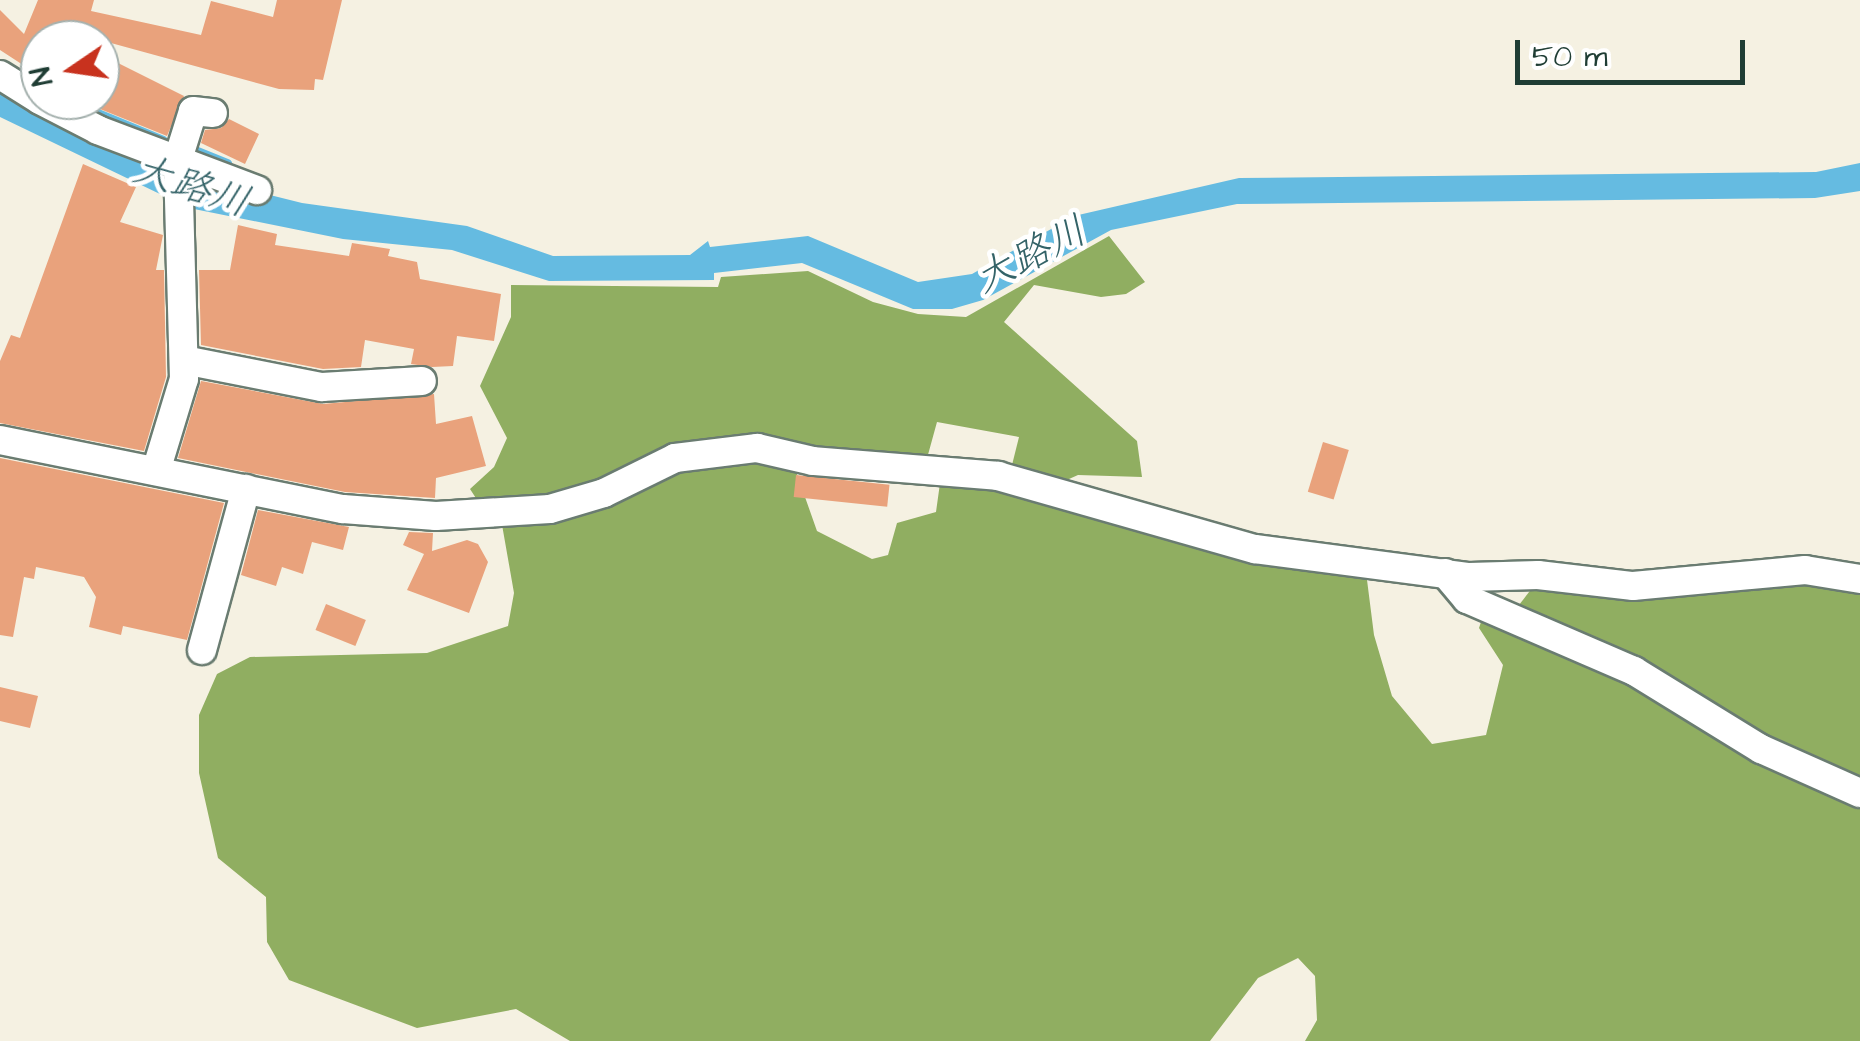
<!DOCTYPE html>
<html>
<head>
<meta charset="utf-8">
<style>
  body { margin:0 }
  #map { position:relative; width:1860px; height:1041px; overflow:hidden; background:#f5f1e2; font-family:"Architects Daughter","Klee One",sans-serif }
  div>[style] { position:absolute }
  .forest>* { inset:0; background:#90ae61 }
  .water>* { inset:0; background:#65bbe1 }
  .stream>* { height:9px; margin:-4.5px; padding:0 4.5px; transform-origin:4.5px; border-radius:4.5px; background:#65bbe1 }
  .building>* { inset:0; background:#e9a27c; transform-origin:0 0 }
  .roads { filter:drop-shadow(2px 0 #6a7c71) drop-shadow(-2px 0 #6a7c71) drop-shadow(0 2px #6a7c71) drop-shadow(0 -2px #6a7c71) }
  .street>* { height:28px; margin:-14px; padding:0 14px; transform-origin:14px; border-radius:14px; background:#fff }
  span { translate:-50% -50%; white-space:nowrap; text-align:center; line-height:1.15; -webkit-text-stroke:9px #fff; paint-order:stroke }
  .water-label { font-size:40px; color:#346368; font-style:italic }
  .north { position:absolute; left:20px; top:20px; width:100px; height:100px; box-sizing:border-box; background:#fff; border:2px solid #a5b1ae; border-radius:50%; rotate:257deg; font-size:28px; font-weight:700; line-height:40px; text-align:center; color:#1f3d34 }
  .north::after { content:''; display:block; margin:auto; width:35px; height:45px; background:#c8321e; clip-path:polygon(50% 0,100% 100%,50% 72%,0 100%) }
  .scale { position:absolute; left:1515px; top:40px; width:230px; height:45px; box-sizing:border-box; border:5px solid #1f3d34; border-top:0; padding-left:12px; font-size:30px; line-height:35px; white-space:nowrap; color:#1f3d34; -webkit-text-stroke:8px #fff; paint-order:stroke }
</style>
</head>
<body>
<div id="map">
  <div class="forest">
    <i style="clip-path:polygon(1109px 236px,1145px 282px,1126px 294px,1101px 297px,1034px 285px,1004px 322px,1137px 441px,1142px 477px,1078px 475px,1060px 483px,1010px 473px,1019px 437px,937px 422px,926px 462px,768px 444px,483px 509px,470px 489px,494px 467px,507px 438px,480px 386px,511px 317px,511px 285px,718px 287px,721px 277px,808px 271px,873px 302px,918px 314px,966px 317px)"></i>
    <i style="clip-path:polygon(700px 457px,793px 463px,817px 531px,872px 559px,888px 555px,897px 523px,936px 512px,941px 476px,1366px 572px,1374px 635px,1392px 696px,1432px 744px,1486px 735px,1503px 665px,1479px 628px,1484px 613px,1550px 641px,1860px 799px,1860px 1041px,1305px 1041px,1317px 1020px,1315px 976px,1298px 958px,1258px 978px,1210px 1041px,570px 1041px,516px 1009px,417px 1028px,289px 980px,267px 942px,266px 897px,218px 858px,199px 773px,199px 715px,217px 674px,250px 657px,427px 653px,508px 626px,514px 593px,501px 519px)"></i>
    <i style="clip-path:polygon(1806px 578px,1860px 583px,1860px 787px,1512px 614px,1536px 583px)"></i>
  </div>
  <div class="water">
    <i style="clip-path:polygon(0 91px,63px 128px,162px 168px,302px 203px,467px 226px,553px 256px,690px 255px,708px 241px,710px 247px,808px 236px,918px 282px,972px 274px,1074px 216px,1239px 178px,1816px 172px,1860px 163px,1860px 191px,1815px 198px,1237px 204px,1111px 230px,983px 300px,952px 309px,913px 309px,802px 263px,714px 273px,714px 280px,549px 281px,452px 250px,343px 239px,189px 208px,0 117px)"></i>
  </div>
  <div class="stream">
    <i style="left:73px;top:103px;width:97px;rotate:22.3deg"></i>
    <i style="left:192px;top:149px;width:38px;rotate:22deg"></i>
  </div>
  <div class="building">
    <i style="clip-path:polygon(38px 0,94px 0,91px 11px,201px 35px,211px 1px,273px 17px,277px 0,342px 0,323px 80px,315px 79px,314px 90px,279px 89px,100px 40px,40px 40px,40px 76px,0 50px,0 10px,24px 34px)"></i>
    <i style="clip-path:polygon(100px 54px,184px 96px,167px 136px,100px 109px)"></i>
    <i style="clip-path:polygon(229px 119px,259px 134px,245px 164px,201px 143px,205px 130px,221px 128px)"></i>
    <i style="clip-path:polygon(83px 164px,136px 187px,120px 222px,163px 235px,156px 270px,164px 270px,166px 377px,144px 451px,0 423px,0 361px,11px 335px,20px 338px)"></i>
    <i style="clip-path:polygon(238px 225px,277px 234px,275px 245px,349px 256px,352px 243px,390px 249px,388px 256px,417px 262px,420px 279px,501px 294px,494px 341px,457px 336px,453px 366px,432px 367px,411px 364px,414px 349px,365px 340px,361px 367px,323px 369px,201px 345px,199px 270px,230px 270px)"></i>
    <i style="clip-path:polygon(201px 381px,323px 404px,434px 394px,436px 424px,472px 416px,486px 466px,436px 478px,435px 498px,345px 492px,178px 458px)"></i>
    <i style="left:1323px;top:442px;width:27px;height:52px;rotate:17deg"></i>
    <i style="clip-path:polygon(0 458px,224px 503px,187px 640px,123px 626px,121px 635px,89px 627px,96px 597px,84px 577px,36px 567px,34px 579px,24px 577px,13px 637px,0 635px)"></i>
    <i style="left:796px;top:475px;width:94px;height:22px;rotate:6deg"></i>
    <i style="clip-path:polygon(258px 510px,349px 527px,343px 550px,312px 542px,303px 574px,282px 567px,276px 586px,241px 575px)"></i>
    <i style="clip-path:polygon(409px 532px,433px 533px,432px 551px,467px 540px,478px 544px,488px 562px,469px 613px,407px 590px,424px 554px,403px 545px)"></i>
    <i style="left:326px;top:604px;width:43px;height:28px;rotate:22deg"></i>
    <i style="clip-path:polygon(0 687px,38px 696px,30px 728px,0 721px)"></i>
  </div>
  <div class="roads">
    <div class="street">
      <i style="left:0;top:75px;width:47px;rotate:32deg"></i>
      <i style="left:40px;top:100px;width:65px;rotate:27.3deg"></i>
      <i style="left:98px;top:130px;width:170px;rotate:20.7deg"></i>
      <i style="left:184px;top:360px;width:141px;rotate:11.1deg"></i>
      <i style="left:322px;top:387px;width:100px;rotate:-3.4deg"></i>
      <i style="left:0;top:440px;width:350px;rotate:11.4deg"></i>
      <i style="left:343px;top:509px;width:93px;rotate:4.3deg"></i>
      <i style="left:436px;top:516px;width:114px;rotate:-3.5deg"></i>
      <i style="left:550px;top:509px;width:56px;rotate:-16.5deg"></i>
      <i style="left:604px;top:493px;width:79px;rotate:-26.2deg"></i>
      <i style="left:675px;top:458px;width:83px;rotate:-7deg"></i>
      <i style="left:757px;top:448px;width:57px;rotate:13.1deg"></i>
      <i style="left:813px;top:461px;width:186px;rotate:4.6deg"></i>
      <i style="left:998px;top:476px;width:267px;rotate:15.9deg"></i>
      <i style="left:1255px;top:549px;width:216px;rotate:7.5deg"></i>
      <i style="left:1469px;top:577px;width:69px;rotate:-1.7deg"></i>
      <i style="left:1538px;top:575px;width:96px;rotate:6.6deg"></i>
      <i style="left:1633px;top:586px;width:173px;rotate:-5.3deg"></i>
      <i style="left:1805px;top:570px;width:56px;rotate:9.3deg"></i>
      <i style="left:156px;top:471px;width:96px;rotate:-73.1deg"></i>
      <i style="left:184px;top:379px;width:220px;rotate:-91.6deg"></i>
      <i style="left:178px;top:159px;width:50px;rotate:-72.6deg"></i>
      <i style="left:193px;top:111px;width:20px;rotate:6deg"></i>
      <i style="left:1445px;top:573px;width:34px;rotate:50deg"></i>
      <i style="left:1467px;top:599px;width:182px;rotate:23.3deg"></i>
      <i style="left:1634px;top:671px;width:149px;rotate:31.6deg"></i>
      <i style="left:1761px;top:749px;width:108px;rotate:24deg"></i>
      <i style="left:202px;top:650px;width:167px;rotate:-74.7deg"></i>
    </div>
  </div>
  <div class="water-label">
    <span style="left:191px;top:187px;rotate:18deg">大路川</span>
    <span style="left:1031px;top:256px;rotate:-27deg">大路川</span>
  </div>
  <div class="north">N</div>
  <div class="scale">50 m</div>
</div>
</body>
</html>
